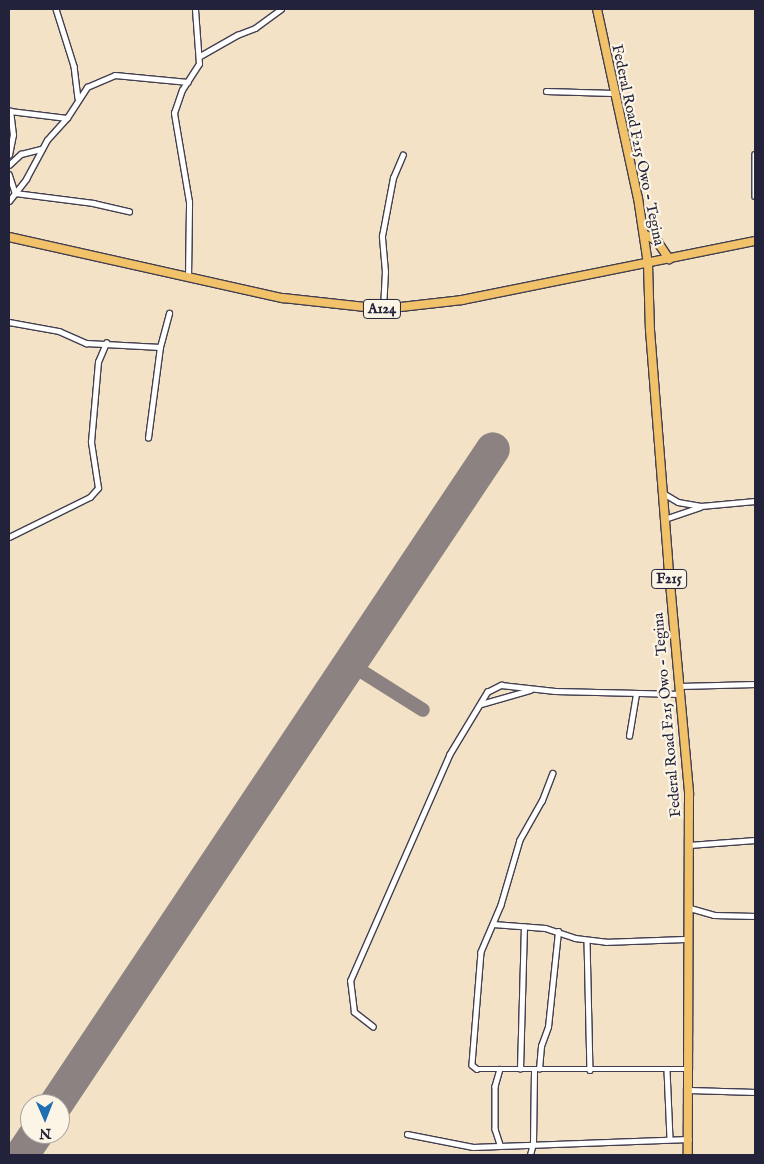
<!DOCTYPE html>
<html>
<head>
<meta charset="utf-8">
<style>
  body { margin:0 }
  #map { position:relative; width:764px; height:1164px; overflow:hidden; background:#f4e2c7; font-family:"IM FELL English",serif }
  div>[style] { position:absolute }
  .taxiway>* { height:14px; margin:-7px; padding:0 7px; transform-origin:7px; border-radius:7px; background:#8b8281 }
  .runway>* { height:34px; margin:-17px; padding:0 17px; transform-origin:17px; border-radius:17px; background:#8b8281 }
  .roads { filter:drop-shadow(1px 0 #423f50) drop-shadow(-1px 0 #423f50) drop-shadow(0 1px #423f50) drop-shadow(0 -1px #423f50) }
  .minor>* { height:4.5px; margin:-2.25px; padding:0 2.25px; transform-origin:2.25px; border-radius:2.25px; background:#fff }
  .primary>* { height:8px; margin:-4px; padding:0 4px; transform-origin:4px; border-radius:4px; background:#f2c26a }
  .trunk>* { height:8px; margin:-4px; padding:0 4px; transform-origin:4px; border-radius:4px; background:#f2c26a }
  span { translate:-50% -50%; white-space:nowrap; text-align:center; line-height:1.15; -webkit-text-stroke:4.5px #fcf5e5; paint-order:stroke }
  .shield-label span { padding:1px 4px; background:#fcf5e5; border:1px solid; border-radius:4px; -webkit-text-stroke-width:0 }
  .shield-label { font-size:14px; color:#22223b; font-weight:700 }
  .street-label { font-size:15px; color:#22223b }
  .frame { position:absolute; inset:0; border:10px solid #22223b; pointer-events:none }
  .north { position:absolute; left:20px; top:1094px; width:50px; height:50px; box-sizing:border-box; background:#fcf5e5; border:1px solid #a5a1a1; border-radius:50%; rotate:179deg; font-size:14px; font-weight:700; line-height:20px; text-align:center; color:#22223b }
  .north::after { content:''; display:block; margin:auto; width:18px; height:22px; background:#1f6fb2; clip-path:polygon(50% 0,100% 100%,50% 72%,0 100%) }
</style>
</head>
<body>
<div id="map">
  <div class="taxiway">
    <i style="left:350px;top:664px;width:86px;rotate:32.2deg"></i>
  </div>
  <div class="runway">
    <i style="left:56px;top:1104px;width:787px;rotate:-56.29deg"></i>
    <i style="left:22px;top:1155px;width:25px;rotate:-56deg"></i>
  </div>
  <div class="roads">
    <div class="minor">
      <i style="left:56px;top:9px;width:60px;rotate:72.5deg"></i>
      <i style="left:74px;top:66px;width:32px;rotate:83deg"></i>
      <i style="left:200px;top:56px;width:43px;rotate:-29.6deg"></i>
      <i style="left:237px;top:35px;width:19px;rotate:-21deg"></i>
      <i style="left:255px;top:28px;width:32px;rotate:-36deg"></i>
      <i style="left:546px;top:91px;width:67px;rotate:1.7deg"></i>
      <i style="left:10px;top:111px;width:57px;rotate:7deg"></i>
      <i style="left:755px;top:154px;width:42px;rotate:90deg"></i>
      <i style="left:9px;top:155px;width:20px;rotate:-79deg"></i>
      <i style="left:13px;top:135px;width:24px;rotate:-97deg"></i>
      <i style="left:9px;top:165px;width:16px;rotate:-43deg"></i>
      <i style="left:21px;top:154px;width:21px;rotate:-14deg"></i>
      <i style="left:9px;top:174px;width:20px;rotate:72deg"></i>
      <i style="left:15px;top:193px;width:79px;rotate:7.3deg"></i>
      <i style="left:93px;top:203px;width:37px;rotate:13deg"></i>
      <i style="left:9px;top:201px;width:28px;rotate:-52deg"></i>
      <i style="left:26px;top:179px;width:44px;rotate:-61.7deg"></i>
      <i style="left:47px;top:140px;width:30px;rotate:-48deg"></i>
      <i style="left:67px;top:118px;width:37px;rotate:-57deg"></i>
      <i style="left:87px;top:87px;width:30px;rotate:-23deg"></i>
      <i style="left:115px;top:75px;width:73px;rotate:5.5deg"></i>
      <i style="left:188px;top:278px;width:76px;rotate:-89.2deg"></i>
      <i style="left:189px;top:202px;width:90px;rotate:-99.6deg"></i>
      <i style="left:174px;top:113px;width:24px;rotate:-71deg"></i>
      <i style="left:182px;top:90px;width:31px;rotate:-57deg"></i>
      <i style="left:199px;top:64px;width:55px;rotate:-94.2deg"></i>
      <i style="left:383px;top:309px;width:37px;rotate:-87deg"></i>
      <i style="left:385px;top:272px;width:36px;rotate:-95deg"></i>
      <i style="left:382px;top:236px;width:59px;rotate:-79.3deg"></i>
      <i style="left:393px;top:178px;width:25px;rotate:-67deg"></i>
      <i style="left:9px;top:322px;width:51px;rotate:10.2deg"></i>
      <i style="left:59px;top:331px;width:30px;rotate:24deg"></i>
      <i style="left:86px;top:343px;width:74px;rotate:3.1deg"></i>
      <i style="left:148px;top:438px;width:92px;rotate:-82.5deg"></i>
      <i style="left:160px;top:347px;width:35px;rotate:-75deg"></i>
      <i style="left:663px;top:493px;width:17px;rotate:31deg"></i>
      <i style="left:678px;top:502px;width:23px;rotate:10deg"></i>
      <i style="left:701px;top:506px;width:54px;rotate:-5.3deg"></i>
      <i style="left:665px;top:519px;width:37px;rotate:-19deg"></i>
      <i style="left:9px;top:537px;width:90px;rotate:-26.3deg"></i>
      <i style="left:90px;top:497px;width:12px;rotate:-48deg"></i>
      <i style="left:98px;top:488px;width:47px;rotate:-98.7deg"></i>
      <i style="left:91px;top:442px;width:80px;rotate:-85deg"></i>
      <i style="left:98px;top:362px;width:21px;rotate:-67deg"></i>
      <i style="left:680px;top:686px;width:75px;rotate:-1.5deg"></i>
      <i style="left:481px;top:704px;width:51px;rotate:-15.9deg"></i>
      <i style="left:629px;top:736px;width:43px;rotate:-80.5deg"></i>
      <i style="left:553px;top:773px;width:30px;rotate:111deg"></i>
      <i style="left:542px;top:801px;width:45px;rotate:119.4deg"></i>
      <i style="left:520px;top:840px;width:68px;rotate:106.3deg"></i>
      <i style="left:501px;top:905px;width:51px;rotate:113.1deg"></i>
      <i style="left:481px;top:952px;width:113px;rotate:94.6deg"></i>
      <i style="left:472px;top:1065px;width:6px;rotate:39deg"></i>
      <i style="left:477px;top:1069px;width:212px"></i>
      <i style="left:689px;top:845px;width:66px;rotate:-4.3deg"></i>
      <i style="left:690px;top:908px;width:25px;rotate:16deg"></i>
      <i style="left:714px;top:915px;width:41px;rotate:1.4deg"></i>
      <i style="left:493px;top:924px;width:52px;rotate:4.4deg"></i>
      <i style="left:545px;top:928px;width:32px;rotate:18deg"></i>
      <i style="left:575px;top:938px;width:31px;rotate:7deg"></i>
      <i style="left:606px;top:942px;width:83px;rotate:-2.1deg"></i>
      <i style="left:587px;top:940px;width:130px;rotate:88.7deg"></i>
      <i style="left:373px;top:1027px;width:24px;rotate:-142deg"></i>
      <i style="left:354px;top:1012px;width:31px;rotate:-97deg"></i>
      <i style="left:350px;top:981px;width:247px;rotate:-66.3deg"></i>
      <i style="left:449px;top:755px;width:74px;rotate:-58.9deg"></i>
      <i style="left:487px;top:692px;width:16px;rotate:-27deg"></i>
      <i style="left:501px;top:685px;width:54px;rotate:6.3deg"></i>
      <i style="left:555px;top:691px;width:126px;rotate:1.4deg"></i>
      <i style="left:500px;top:1069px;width:18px;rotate:106deg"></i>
      <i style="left:495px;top:1086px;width:43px;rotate:90deg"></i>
      <i style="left:495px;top:1129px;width:16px;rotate:72deg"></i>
      <i style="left:520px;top:1069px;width:142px;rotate:-88.4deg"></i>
      <i style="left:539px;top:1069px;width:23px;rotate:-85deg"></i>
      <i style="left:541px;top:1046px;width:20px;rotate:-70deg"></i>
      <i style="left:548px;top:1027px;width:96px;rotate:-84deg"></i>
      <i style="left:667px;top:1070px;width:69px;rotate:87.5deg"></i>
      <i style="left:689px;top:1090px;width:66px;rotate:1.7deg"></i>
      <i style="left:407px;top:1134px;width:67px;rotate:11.1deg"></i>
      <i style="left:473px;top:1147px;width:216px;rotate:-2.1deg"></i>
      <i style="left:530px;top:1155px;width:12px;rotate:-76deg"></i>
      <i style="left:533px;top:1143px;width:73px;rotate:-89.2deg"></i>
    </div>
    <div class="primary">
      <i style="left:597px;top:9px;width:193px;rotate:77.8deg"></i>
      <i style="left:638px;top:198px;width:67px;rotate:81.4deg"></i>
      <i style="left:648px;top:264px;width:66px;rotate:88.3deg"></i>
      <i style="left:650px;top:330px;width:232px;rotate:85.5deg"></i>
      <i style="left:668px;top:561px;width:234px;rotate:84.8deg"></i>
      <i style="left:689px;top:794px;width:361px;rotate:90.2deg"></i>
    </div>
    <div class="trunk">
      <i style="left:644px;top:234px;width:15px;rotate:28deg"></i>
      <i style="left:657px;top:241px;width:22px;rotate:56deg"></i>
      <i style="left:9px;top:237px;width:281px;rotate:12.6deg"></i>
      <i style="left:283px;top:298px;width:101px;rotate:6.3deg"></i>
      <i style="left:383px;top:309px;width:80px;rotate:-6.5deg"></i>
      <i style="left:462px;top:300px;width:299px;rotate:-11.4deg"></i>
    </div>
  </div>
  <div class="shield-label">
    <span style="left:382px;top:309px">A124</span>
    <span style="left:669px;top:579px">F215</span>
  </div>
  <div class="street-label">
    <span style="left:638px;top:145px;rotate:78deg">Federal Road F215 Owo - Tegina</span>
    <span style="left:667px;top:715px;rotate:-95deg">Federal Road F215 Owo - Tegina</span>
  </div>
  <div class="frame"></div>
  <div class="north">N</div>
</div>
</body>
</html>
